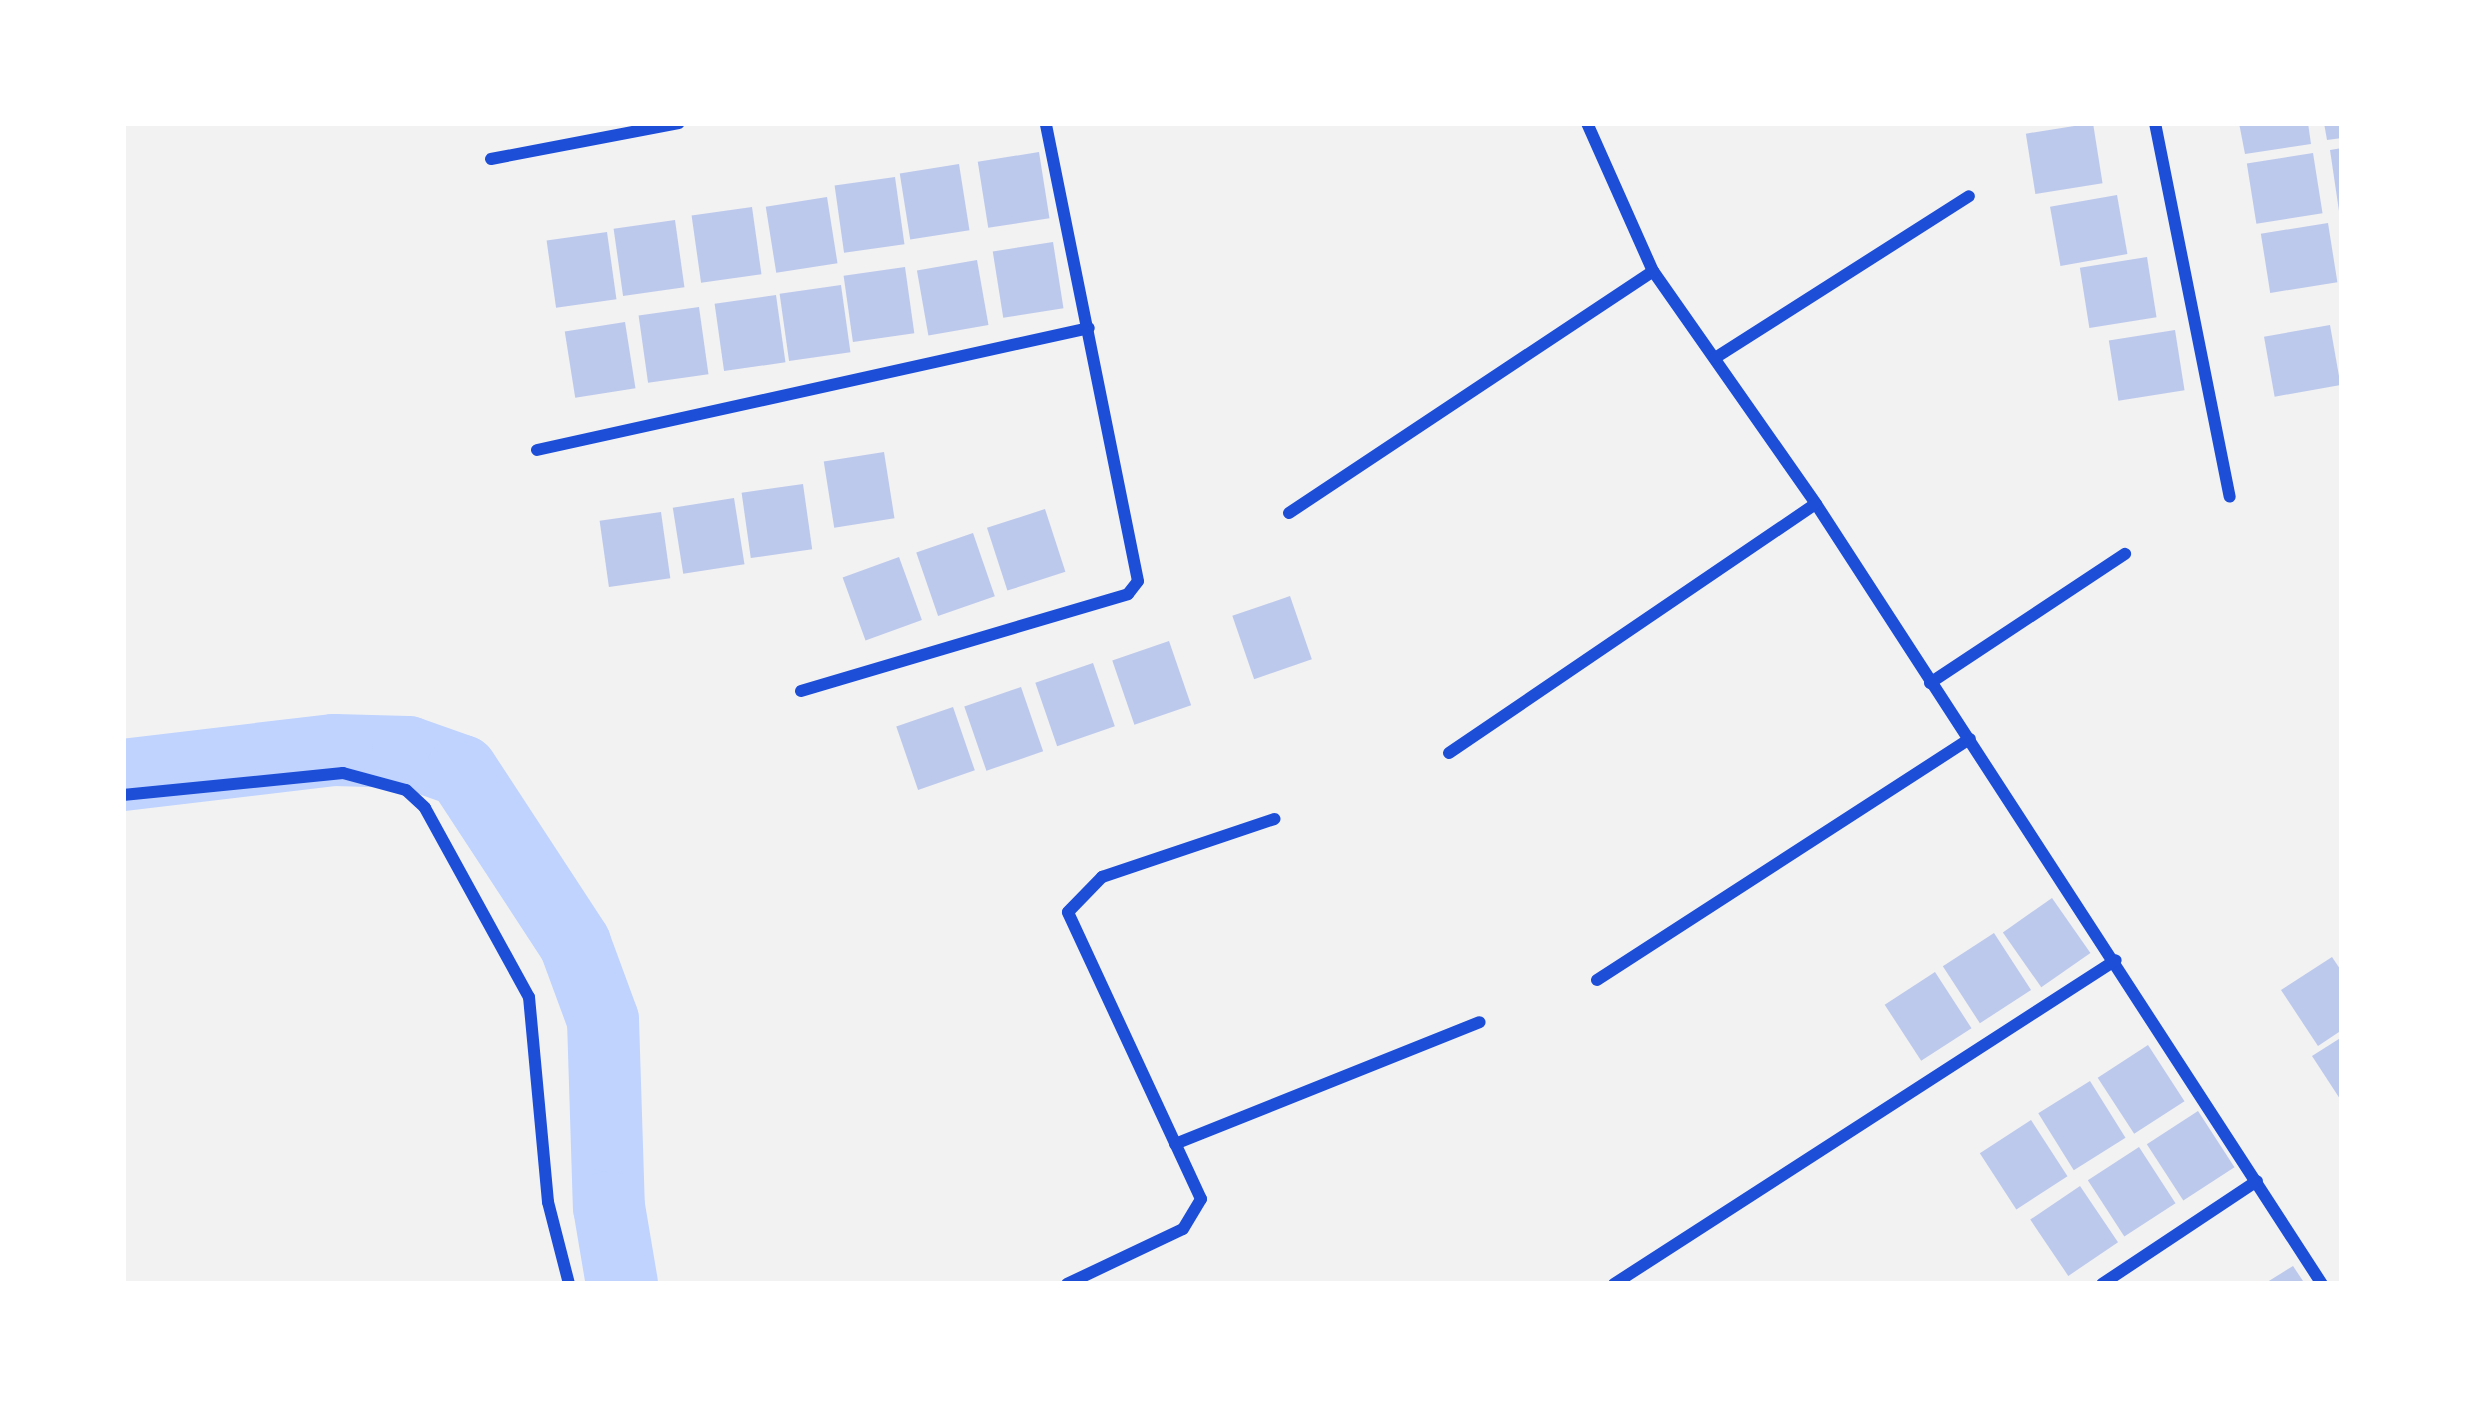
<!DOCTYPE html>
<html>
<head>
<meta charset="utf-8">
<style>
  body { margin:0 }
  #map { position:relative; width:2465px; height:1407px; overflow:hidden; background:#f2f2f2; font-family:"Open Sans",sans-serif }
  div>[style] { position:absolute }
  .river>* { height:72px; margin:-36px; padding:0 36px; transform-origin:36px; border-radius:36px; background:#bfd3fe }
  .building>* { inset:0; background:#bdc9ec; transform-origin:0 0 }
  .minor>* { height:12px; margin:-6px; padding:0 6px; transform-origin:6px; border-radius:6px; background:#1d4ed8 }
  span { translate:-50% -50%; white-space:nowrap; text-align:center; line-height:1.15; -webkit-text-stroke:9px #fff; paint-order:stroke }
  .frame { position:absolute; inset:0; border:126px solid #fff; pointer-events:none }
</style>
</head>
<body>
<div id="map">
  <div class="river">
    <i style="left:123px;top:775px;width:212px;rotate:-6.8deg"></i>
    <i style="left:334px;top:750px;width:74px;rotate:1.5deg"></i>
    <i style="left:408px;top:752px;width:57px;rotate:19.4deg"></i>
    <i style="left:462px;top:771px;width:207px;rotate:56.8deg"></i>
    <i style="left:575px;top:944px;width:81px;rotate:69.8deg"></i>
    <i style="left:603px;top:1020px;width:187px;rotate:88.2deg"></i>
    <i style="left:609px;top:1207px;width:78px;rotate:80.4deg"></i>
  </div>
  <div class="building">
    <i style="left:2093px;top:123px;width:61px;height:68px;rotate:81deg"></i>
    <i style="clip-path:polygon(2239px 123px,2308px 123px,2311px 144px,2245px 154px)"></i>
    <i style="clip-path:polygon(2324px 123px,2342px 123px,2342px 138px,2327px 140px)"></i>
    <i style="clip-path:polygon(2342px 148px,2342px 211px,2339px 211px,2330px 150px)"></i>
    <i style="left:1039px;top:152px;width:67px;height:62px;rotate:81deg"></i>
    <i style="left:2313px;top:153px;width:61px;height:67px;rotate:81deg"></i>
    <i style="left:959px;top:164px;width:67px;height:60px;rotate:81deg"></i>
    <i style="left:895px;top:177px;width:68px;height:61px;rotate:82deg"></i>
    <i style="left:2117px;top:195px;width:60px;height:68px;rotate:80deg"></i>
    <i style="left:827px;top:197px;width:67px;height:62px;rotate:81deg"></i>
    <i style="left:752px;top:207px;width:68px;height:61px;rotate:82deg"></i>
    <i style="left:675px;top:220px;width:68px;height:62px;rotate:82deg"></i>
    <i style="left:2328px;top:223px;width:60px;height:68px;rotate:81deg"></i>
    <i style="left:607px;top:232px;width:68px;height:61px;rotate:82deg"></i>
    <i style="left:1053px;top:242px;width:67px;height:61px;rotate:81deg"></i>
    <i style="left:2147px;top:257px;width:61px;height:68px;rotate:81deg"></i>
    <i style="left:977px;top:260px;width:66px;height:61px;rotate:80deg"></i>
    <i style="left:905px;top:267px;width:67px;height:62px;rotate:82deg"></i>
    <i style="left:841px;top:285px;width:68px;height:62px;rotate:82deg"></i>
    <i style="left:776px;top:295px;width:68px;height:62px;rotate:82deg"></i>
    <i style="left:699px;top:307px;width:68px;height:61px;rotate:82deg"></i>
    <i style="left:625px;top:322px;width:67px;height:61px;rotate:81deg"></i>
    <i style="left:2330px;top:325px;width:61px;height:67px;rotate:80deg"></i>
    <i style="left:2175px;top:330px;width:61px;height:67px;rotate:81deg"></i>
    <i style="left:884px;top:452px;width:67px;height:61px;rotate:81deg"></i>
    <i style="left:803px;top:484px;width:66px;height:62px;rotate:82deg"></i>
    <i style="left:734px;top:498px;width:67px;height:62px;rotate:81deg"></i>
    <i style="left:1045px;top:509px;width:66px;height:61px;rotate:72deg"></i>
    <i style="left:661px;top:512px;width:67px;height:62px;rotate:82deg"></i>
    <i style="left:973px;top:533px;width:67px;height:60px;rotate:71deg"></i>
    <i style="left:899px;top:557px;width:67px;height:60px;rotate:70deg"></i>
    <i style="left:1290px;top:596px;width:67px;height:61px;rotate:71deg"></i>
    <i style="left:1169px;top:641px;width:68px;height:60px;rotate:71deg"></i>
    <i style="left:1093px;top:663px;width:67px;height:61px;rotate:71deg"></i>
    <i style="left:1021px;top:687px;width:68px;height:60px;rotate:71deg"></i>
    <i style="left:953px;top:707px;width:67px;height:60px;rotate:71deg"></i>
    <i style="left:2052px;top:898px;width:67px;height:60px;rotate:55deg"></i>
    <i style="left:1994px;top:933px;width:68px;height:61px;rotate:57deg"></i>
    <i style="clip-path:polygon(2332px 957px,2342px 972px,2342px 1030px,2318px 1046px,2281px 990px)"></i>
    <i style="left:1935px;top:972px;width:67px;height:60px;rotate:57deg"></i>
    <i style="clip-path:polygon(2342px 1037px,2342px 1102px,2312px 1056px)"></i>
    <i style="left:2148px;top:1045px;width:67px;height:60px;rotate:57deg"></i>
    <i style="left:2090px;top:1081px;width:67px;height:61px;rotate:58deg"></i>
    <i style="left:2198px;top:1111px;width:67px;height:61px;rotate:57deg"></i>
    <i style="left:2031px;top:1120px;width:67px;height:61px;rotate:57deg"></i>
    <i style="left:2139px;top:1147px;width:67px;height:61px;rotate:57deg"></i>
    <i style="left:2080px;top:1186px;width:68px;height:60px;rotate:56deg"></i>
    <i style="clip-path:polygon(2293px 1266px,2305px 1284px,2264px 1284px)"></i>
  </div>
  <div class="minor">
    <i style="left:1587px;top:123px;width:162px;rotate:66deg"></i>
    <i style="left:1653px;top:271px;width:284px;rotate:55deg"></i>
    <i style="left:1816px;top:504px;width:930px;rotate:57.03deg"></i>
    <i style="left:2155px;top:123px;width:381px;rotate:78.7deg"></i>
    <i style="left:491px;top:159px;width:191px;rotate:-10.8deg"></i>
    <i style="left:1715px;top:358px;width:301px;rotate:-32.5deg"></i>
    <i style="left:537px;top:450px;width:565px;rotate:-12.46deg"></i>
    <i style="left:1289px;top:513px;width:437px;rotate:-33.6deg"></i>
    <i style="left:1930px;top:683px;width:234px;rotate:-33.5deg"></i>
    <i style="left:801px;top:691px;width:341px;rotate:-16.5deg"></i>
    <i style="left:1128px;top:594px;width:16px;rotate:-52deg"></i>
    <i style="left:1138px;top:581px;width:467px;rotate:-101.4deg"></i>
    <i style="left:1449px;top:753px;width:443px;rotate:-34.2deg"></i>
    <i style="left:123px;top:795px;width:221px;rotate:-5.7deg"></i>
    <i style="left:343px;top:773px;width:65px;rotate:15.1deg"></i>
    <i style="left:406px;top:790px;width:26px;rotate:43deg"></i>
    <i style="left:425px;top:808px;width:216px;rotate:61.2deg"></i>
    <i style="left:529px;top:997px;width:206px;rotate:84.7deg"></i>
    <i style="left:548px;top:1202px;width:85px;rotate:75.6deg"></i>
    <i style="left:1597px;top:980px;width:444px;rotate:-32.9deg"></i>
    <i style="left:1175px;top:1144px;width:328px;rotate:-21.8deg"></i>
    <i style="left:1067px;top:1284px;width:128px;rotate:-25.4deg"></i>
    <i style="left:1183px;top:1229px;width:35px;rotate:-59deg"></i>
    <i style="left:1201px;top:1199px;width:316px;rotate:-114.9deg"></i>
    <i style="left:1068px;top:912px;width:49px;rotate:-45.8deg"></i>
    <i style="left:1102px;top:877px;width:182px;rotate:-18.6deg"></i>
    <i style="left:1614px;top:1284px;width:597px;rotate:-32.84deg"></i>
    <i style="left:2102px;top:1284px;width:186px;rotate:-33.6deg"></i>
  </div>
  <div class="frame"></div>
</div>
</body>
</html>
